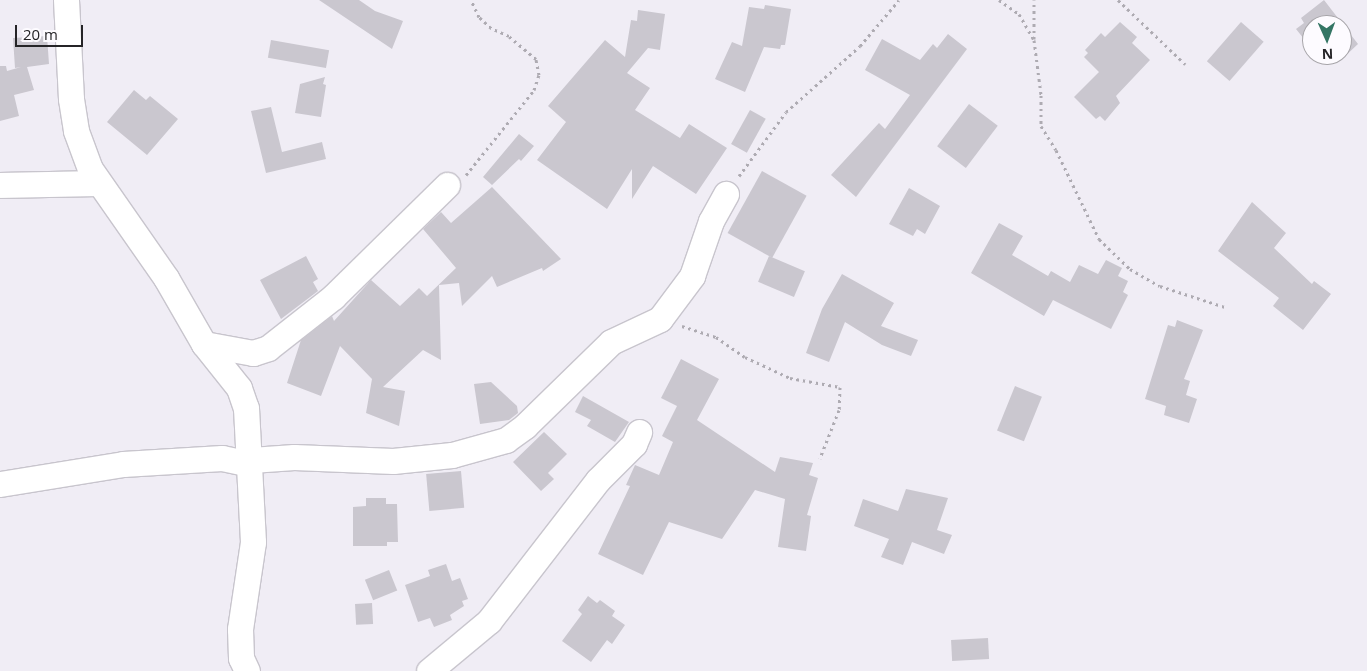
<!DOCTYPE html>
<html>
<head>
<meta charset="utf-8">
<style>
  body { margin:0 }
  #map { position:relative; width:1367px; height:671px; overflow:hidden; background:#f0edf5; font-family:"Open Sans",sans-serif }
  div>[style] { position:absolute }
  .building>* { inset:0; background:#cac7cf; transform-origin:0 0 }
  .path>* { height:3px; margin-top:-1.5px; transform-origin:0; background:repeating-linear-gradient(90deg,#aeabb2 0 2.5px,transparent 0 6.5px) }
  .roads { filter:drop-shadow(1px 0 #c8c5cd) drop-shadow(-1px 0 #c8c5cd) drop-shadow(0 1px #c8c5cd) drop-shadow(0 -1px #c8c5cd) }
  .street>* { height:25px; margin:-12.5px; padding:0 12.5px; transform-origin:12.5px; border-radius:12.5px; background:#fff }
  span { translate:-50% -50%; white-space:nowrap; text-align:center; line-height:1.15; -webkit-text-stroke:4px #fdfbff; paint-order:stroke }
  .north { position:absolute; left:1302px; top:15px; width:50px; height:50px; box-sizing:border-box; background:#fdfbff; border:1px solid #a7a5a9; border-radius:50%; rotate:178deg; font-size:14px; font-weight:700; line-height:20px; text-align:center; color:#252427 }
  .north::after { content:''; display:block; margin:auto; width:18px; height:22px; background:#347564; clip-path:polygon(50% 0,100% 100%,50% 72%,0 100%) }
  .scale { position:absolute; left:15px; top:25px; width:68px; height:22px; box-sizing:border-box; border:2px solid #252427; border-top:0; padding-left:6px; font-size:15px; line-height:18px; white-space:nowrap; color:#252427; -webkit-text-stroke:4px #fdfbff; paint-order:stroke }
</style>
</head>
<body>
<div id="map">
  <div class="building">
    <i style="clip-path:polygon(319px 0,359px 0,375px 11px,403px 21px,392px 49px)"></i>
    <i style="clip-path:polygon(1324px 0,1358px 44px,1342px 59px,1337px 55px,1342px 55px,1342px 25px,1312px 25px,1312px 49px,1296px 29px,1304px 23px,1301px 18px)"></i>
    <i style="clip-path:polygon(765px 5px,791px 9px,785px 45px,781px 45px,780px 49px,764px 47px,745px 92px,715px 79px,732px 42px,742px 46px,749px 7px,764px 9px)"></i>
    <i style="clip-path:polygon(638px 10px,665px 14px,660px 50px,648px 48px,627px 73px,650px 88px,635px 110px,680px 138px,689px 124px,727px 148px,696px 194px,653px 166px,632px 199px,632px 169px,607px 209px,537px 160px,566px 122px,548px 106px,605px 40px,625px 57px,631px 20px,637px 21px)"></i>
    <i style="clip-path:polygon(1120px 22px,1137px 37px,1132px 43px,1150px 60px,1116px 96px,1120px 103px,1105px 121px,1100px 116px,1096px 119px,1074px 97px,1099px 72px,1084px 57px,1088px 53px,1085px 50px,1101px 33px,1105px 37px)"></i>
    <i style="left:1241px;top:22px;width:30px;height:52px;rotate:41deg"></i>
    <i style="clip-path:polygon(948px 34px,967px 49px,856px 197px,831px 175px,879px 123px,885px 129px,910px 95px,865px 70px,882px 39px,920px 60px,933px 44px,937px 48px)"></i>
    <i style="clip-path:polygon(47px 36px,49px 64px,27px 67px,34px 90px,14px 95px,19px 116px,0 121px,0 66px,6px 66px,7px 71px,21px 67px,15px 68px,13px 38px)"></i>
    <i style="left:271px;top:40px;width:59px;height:18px;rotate:10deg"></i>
    <i style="clip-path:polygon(325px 77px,323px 84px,326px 85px,321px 117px,295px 113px,300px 84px)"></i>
    <i style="clip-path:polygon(134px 90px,146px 100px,150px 96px,178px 119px,147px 155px,107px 122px)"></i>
    <i style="left:969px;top:104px;width:36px;height:53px;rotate:37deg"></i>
    <i style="clip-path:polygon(271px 107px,282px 152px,322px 142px,326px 159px,266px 173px,251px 111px)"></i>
    <i style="left:750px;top:110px;width:18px;height:39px;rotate:29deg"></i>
    <i style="clip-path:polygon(519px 134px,534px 146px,521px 161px,519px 159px,492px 185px,483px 177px)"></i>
    <i style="left:762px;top:171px;width:51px;height:71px;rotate:29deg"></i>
    <i style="clip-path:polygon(492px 187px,561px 259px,543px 271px,542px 268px,497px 287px,492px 276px,462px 306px,459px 283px,439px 285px,441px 360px,423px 350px,383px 387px,405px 391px,399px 426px,366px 413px,372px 379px,340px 346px,321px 396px,287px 383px,301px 340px,332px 316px,334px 321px,371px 280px,400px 306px,419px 288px,427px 296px,456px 268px,423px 229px,441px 212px,451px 223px)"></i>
    <i style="clip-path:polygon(909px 188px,940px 206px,925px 234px,917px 229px,913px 236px,889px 224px)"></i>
    <i style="clip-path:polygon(1252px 202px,1286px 233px,1274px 248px,1312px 284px,1314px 281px,1331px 294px,1303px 330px,1273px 306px,1279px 298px,1218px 251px)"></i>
    <i style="clip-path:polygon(999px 223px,1023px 236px,1012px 255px,1048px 276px,1051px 271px,1070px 282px,1079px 265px,1098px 274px,1106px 260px,1122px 268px,1118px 276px,1128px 281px,1123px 292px,1128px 295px,1111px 329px,1053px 300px,1044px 316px,971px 273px)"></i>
    <i style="clip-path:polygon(306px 256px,318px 279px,313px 282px,318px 291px,281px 319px,260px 280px)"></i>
    <i style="left:769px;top:256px;width:39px;height:28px;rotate:23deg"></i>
    <i style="clip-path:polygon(842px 274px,894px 303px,881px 326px,918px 340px,911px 356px,882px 345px,845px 322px,829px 362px,806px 353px,822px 309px)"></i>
    <i style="clip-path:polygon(1177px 320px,1203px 330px,1184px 379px,1190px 381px,1186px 395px,1197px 399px,1189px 423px,1164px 415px,1166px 406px,1145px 399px,1168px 325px,1175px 327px)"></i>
    <i style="clip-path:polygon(681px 359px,719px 379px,697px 420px,775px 472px,780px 457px,813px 463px,809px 475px,818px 478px,807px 515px,811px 516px,806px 551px,778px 547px,785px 499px,755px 490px,722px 539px,669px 522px,643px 575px,598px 554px,630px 486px,626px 485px,635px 465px,659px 475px,673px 442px,662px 436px,677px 406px,661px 398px)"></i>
    <i style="clip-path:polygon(491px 382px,517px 406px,518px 413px,509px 420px,480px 424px,474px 384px)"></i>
    <i style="left:1015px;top:386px;width:29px;height:48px;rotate:22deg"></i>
    <i style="clip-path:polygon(583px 396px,629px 422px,615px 442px,587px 426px,591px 420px,575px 412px)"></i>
    <i style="clip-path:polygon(544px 432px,567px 454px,548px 473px,554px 479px,541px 491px,513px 462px)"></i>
    <i style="left:461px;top:471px;width:37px;height:35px;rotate:85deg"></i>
    <i style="clip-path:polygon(906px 489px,948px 498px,937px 530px,952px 535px,944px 554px,912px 542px,903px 565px,881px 557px,889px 539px,854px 526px,863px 499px,898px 511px)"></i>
    <i style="clip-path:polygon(366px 498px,386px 498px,386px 504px,397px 504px,398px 542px,387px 542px,387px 546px,353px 546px,353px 507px,366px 506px)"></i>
    <i style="clip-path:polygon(446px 564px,452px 581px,460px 578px,468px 599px,462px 601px,464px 606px,450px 615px,452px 620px,434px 627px,430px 618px,418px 622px,405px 585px,430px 576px,428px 570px)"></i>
    <i style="left:389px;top:570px;width:22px;height:26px;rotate:68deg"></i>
    <i style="clip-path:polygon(588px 596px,597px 603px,600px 600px,615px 611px,612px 616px,625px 625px,612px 644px,607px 640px,591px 662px,562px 641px,582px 614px,578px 610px)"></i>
    <i style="left:372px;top:603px;width:21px;height:17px;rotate:87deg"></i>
    <i style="left:988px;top:638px;width:21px;height:37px;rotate:87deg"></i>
  </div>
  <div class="path">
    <i style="left:999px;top:0;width:24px;rotate:35deg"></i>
    <i style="left:1019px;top:14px;width:30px;rotate:60deg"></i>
    <i style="left:1034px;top:40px;width:55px;rotate:82.7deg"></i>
    <i style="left:1041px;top:95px;width:31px;rotate:90deg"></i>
    <i style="left:1041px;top:126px;width:28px;rotate:58deg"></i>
    <i style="left:1056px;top:150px;width:99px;rotate:64.2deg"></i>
    <i style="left:1099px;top:239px;width:43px;rotate:44.1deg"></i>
    <i style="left:1130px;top:269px;width:34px;rotate:30deg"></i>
    <i style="left:1160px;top:286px;width:71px;rotate:17.9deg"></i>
    <i style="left:1118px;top:0;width:93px;rotate:43.7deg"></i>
    <i style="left:1034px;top:39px;width:39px;rotate:-90deg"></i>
    <i style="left:466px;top:175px;width:109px;rotate:-51.3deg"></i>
    <i style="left:534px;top:90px;width:16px;rotate:-72deg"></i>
    <i style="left:539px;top:75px;width:16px;rotate:-101deg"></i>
    <i style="left:536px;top:59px;width:35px;rotate:-140deg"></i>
    <i style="left:509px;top:36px;width:20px;rotate:-156deg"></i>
    <i style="left:491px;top:28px;width:16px;rotate:-137deg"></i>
    <i style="left:479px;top:17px;width:19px;rotate:-115deg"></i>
    <i style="left:739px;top:176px;width:79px;rotate:-53.7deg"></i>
    <i style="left:786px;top:112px;width:99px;rotate:-41.7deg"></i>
    <i style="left:860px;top:46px;width:60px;rotate:-49.7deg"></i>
    <i style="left:682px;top:326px;width:36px;rotate:18deg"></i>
    <i style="left:716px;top:337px;width:35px;rotate:35deg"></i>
    <i style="left:745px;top:357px;width:50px;rotate:25deg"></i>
    <i style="left:790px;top:378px;width:51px;rotate:10.2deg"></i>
    <i style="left:840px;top:387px;width:23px;rotate:92deg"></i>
    <i style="left:839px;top:410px;width:52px;rotate:111.6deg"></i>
  </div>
  <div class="roads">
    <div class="street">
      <i style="left:66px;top:0;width:99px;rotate:87.1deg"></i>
      <i style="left:71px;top:99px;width:32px;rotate:81deg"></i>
      <i style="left:76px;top:131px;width:40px;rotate:69.8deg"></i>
      <i style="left:90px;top:169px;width:133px;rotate:55.1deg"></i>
      <i style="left:166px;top:278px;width:76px;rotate:60.1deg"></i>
      <i style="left:204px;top:344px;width:56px;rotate:51.5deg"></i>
      <i style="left:239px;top:388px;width:21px;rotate:71deg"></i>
      <i style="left:246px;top:408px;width:134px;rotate:87deg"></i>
      <i style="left:253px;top:542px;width:88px;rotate:98.5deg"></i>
      <i style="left:240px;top:629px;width:29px;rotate:88deg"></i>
      <i style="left:241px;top:658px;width:14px;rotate:65deg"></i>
      <i style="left:0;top:185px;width:98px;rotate:-1.2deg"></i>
      <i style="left:204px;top:344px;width:50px;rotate:10.4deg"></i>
      <i style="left:253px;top:353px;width:16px;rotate:-18deg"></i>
      <i style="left:268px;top:348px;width:83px;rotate:-38.1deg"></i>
      <i style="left:333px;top:297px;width:160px;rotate:-44.5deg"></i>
      <i style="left:251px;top:460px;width:43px;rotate:-4deg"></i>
      <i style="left:294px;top:457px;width:99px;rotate:2.3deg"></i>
      <i style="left:393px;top:461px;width:59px;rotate:-5.8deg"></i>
      <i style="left:452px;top:455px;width:56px;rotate:-15.5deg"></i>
      <i style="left:506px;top:440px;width:24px;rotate:-36deg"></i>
      <i style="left:525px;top:426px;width:120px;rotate:-44.3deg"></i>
      <i style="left:611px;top:342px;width:54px;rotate:-25.1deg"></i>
      <i style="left:660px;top:319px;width:54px;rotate:-53.3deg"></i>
      <i style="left:692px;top:276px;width:58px;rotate:-70.9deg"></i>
      <i style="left:711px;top:221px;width:31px;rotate:-61deg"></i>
      <i style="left:0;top:484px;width:125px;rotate:-9.2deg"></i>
      <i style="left:123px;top:464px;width:99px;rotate:-3.5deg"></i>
      <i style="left:222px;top:458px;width:30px;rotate:12deg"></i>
      <i style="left:429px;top:671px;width:78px;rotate:-39.8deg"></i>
      <i style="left:489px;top:621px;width:178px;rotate:-52.3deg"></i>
      <i style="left:598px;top:480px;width:51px;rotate:-45deg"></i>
      <i style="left:634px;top:444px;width:13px;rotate:-67deg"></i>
    </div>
  </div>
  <div class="north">N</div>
  <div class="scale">20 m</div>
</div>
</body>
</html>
